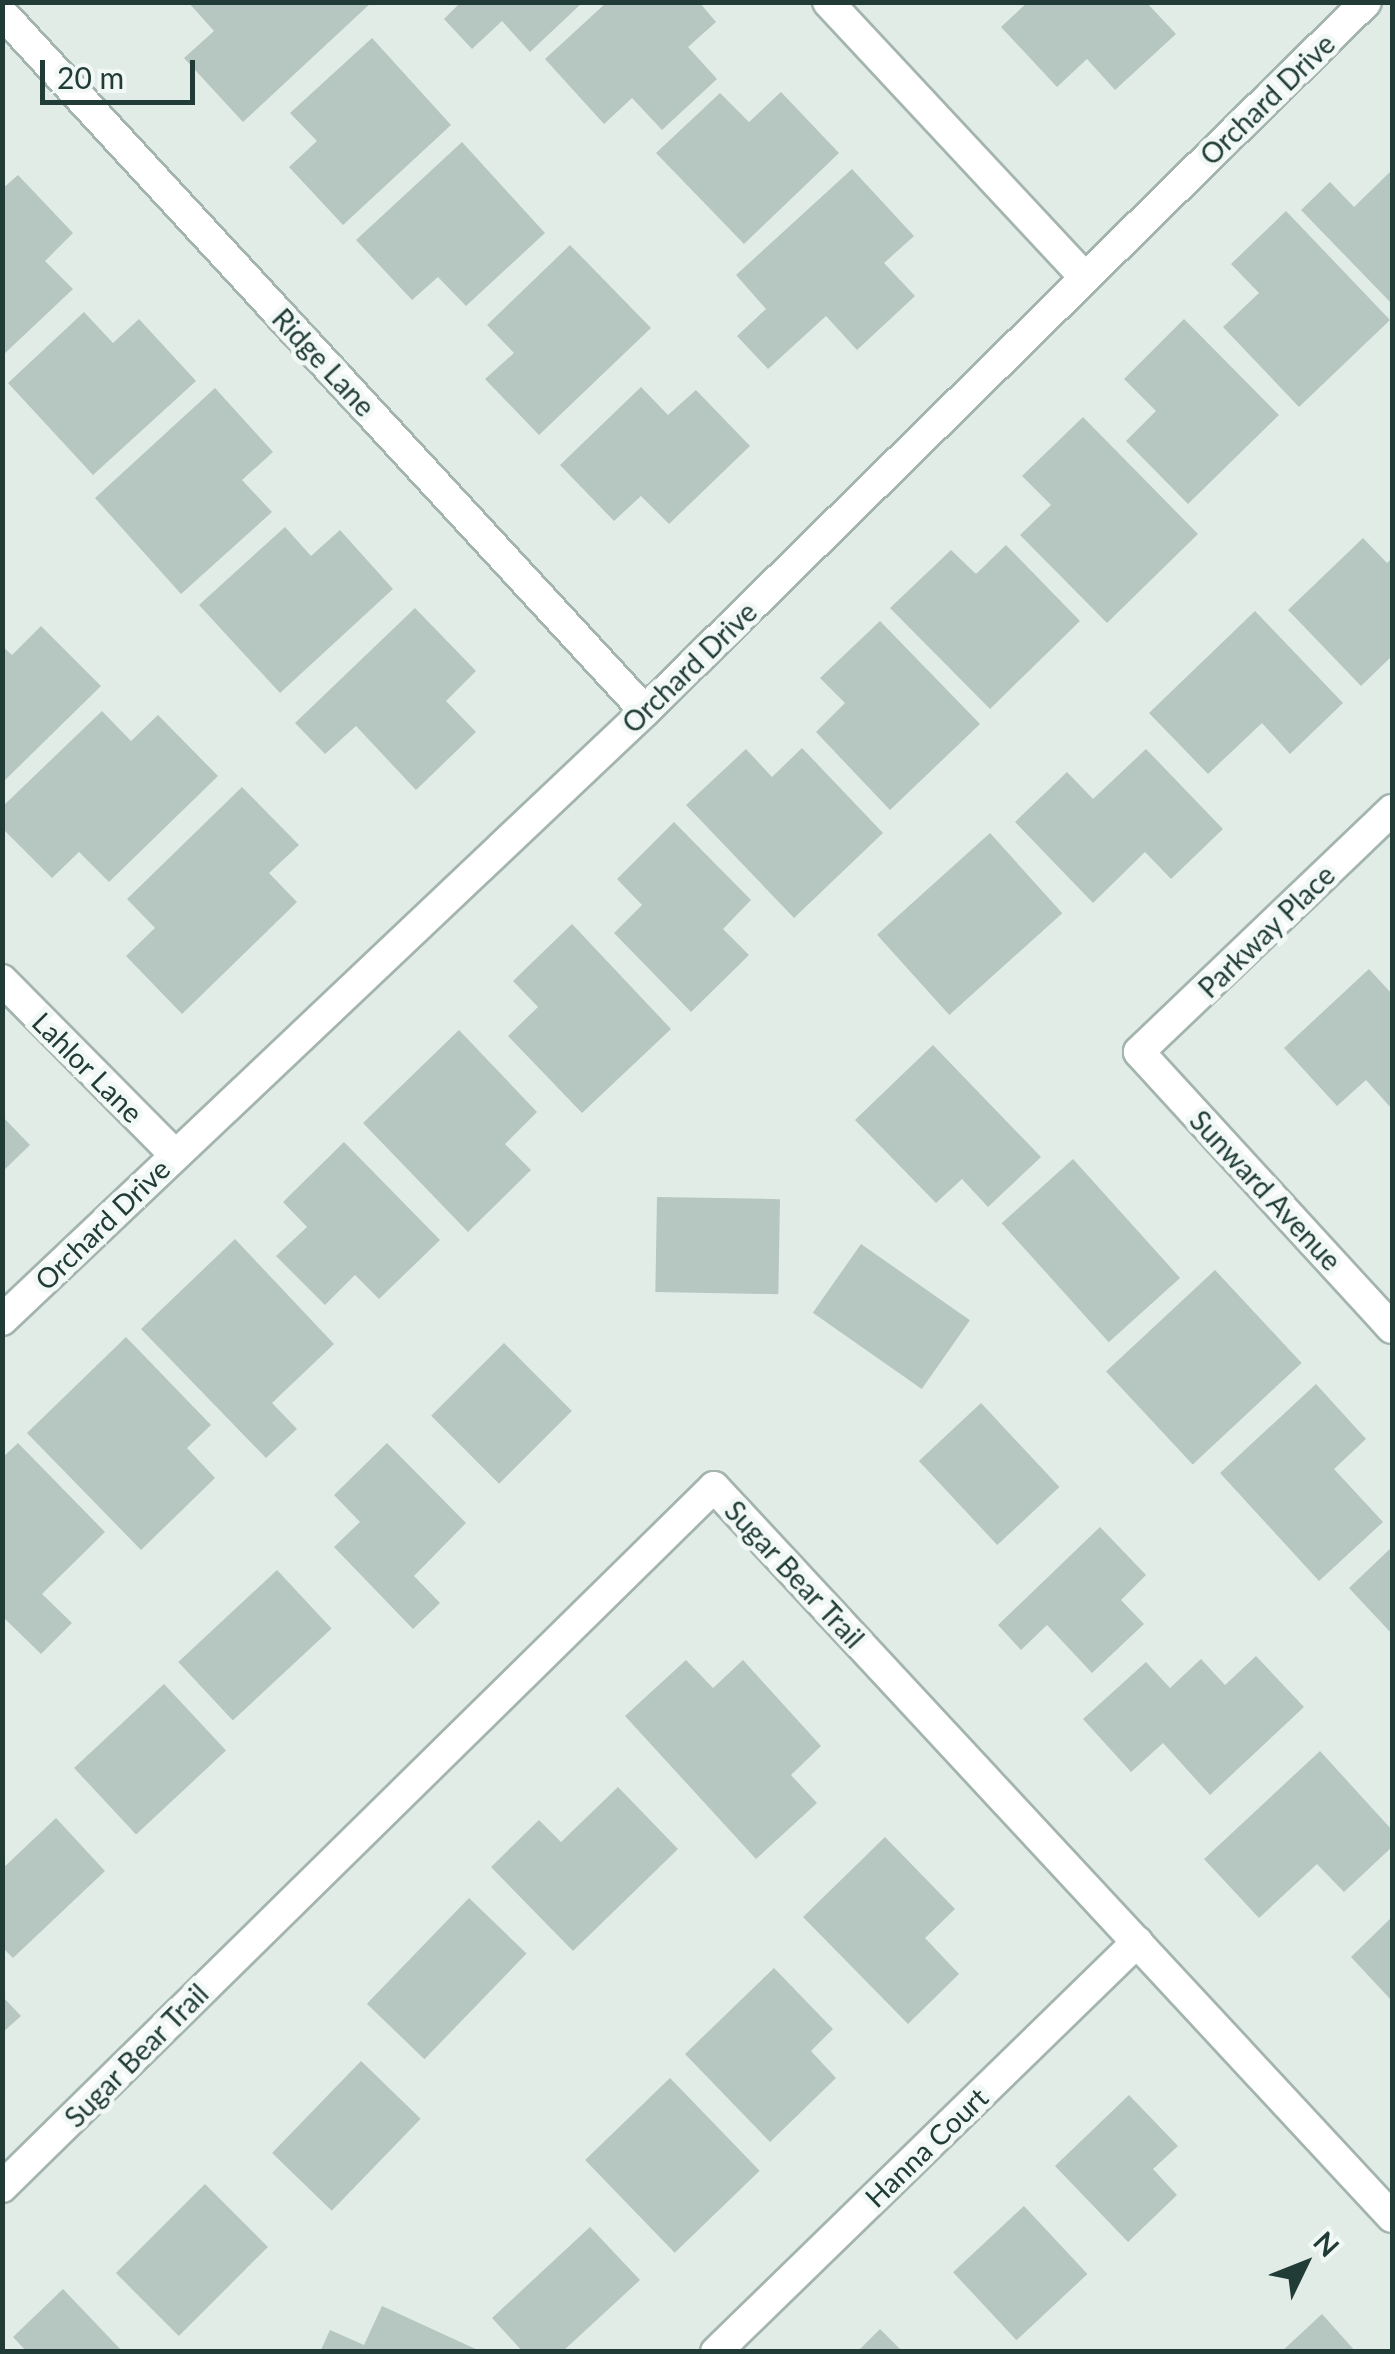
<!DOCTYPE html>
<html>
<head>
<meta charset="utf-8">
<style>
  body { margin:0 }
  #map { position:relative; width:1395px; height:2354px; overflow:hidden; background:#e1ece7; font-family:Lato,sans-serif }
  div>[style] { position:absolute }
  .building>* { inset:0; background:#b6c6c1; transform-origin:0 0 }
  .roads { filter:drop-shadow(2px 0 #a4b4af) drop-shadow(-2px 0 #a4b4af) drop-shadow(0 2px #a4b4af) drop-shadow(0 -2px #a4b4af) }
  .street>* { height:30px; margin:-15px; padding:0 15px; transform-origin:15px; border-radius:15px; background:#fff }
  span { translate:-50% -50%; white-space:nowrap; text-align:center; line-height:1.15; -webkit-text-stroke:10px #f1f8f5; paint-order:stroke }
  .street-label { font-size:28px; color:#213c37 }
  .frame { position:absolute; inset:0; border:5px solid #213c37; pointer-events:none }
  .north { position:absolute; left:1255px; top:2214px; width:100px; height:100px; -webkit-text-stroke:8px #f1f8f5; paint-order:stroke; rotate:47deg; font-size:28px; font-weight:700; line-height:40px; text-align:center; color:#213c37 }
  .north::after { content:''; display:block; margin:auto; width:35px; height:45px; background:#213c37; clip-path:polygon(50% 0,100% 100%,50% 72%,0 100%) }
  .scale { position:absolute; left:40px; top:60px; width:155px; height:45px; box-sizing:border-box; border:5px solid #213c37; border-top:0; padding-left:12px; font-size:30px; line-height:35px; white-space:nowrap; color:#213c37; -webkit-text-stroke:8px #f1f8f5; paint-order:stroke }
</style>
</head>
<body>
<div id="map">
  <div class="building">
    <i style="clip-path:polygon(188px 2px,372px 2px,243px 122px,184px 58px,214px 31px)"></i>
    <i style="clip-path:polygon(461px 2px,583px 2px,530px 52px,502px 21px,472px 49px,444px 19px)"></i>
    <i style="clip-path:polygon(607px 2px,699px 2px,716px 22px,688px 47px,717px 79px,662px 130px,632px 98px,604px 124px,545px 59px)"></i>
    <i style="clip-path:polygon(1028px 2px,1146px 2px,1176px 34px,1115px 90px,1087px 59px,1057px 87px,1001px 27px)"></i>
    <i style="clip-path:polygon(372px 38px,451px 125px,343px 225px,289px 167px,317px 141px,290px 113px)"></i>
    <i style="clip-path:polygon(781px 92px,839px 153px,744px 244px,656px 153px,720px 93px,749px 122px)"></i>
    <i style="clip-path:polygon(462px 142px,545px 233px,466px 306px,438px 277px,412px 300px,356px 240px)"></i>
    <i style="clip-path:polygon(852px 169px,914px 236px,884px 263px,915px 296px,857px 350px,826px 316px,768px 369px,737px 336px,766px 309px,736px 275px)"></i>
    <i style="clip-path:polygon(1392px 170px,1392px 304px,1301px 210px,1330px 182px,1354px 207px)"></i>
    <i style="clip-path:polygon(18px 175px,73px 233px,45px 261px,73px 289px,2px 356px,2px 189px)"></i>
    <i style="clip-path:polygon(1286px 211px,1390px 320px,1299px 407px,1223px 327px,1259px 293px,1231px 264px)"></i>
    <i style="clip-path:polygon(570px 245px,651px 328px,539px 435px,485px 379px,514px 353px,487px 325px)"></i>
    <i style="clip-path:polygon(84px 312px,113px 343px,139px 319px,196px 381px,93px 475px,8px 383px)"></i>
    <i style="clip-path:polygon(1184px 319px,1279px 415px,1188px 504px,1126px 441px,1156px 411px,1124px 379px)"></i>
    <i style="clip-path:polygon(641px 387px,668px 415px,696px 390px,750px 446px,669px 524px,641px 496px,614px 521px,560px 465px)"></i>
    <i style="clip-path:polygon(215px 388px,273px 452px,242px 480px,272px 512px,181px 594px,95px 498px)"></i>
    <i style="clip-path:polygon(1083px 417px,1198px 534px,1107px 623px,1020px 535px,1051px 505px,1022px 476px)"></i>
    <i style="clip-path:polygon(285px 527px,311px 556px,340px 530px,393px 589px,280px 693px,199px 605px)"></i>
    <i style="clip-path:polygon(1363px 538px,1387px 563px,1392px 558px,1392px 656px,1361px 686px,1288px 610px)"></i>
    <i style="clip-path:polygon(1006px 545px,1080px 621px,990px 709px,890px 608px,951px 550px,976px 574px)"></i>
    <i style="clip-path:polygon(415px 608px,476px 671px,446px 701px,476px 732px,416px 790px,356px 726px,325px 754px,295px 723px)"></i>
    <i style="clip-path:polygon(1255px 611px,1343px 703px,1290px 754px,1262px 723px,1208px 774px,1149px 713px)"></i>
    <i style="clip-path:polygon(880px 621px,980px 724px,890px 810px,816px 732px,845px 703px,820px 678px)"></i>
    <i style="clip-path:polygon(41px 626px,101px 686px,2px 783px,2px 646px,12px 655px)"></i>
    <i style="clip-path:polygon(102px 711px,131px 741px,158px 715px,218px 776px,109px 882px,79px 852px,52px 878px,2px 828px,2px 807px)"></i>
    <i style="clip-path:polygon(802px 748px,883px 833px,794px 918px,686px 805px,746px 749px,772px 777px)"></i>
    <i style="clip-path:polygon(1146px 749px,1223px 829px,1171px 879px,1145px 852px,1093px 903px,1015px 822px,1067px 772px,1093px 799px)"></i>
    <i style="clip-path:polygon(242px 787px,299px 845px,269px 873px,297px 902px,182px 1014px,126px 956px,155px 928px,127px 899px)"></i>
    <i style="clip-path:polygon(674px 822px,751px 900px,723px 929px,749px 955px,691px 1012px,614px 933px,642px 905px,617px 879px)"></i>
    <i style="left:990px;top:833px;width:108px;height:152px;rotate:48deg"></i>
    <i style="clip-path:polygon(572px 924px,671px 1029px,582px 1113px,508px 1036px,538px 1007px,513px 981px)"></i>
    <i style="clip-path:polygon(1369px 969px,1392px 994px,1392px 1109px,1366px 1080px,1337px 1106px,1284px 1048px)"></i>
    <i style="clip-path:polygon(459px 1030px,537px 1112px,505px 1144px,531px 1170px,468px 1232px,363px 1123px)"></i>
    <i style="clip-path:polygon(933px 1045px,1041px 1157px,988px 1207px,962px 1179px,936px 1203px,855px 1120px)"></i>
    <i style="clip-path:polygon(2px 1116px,30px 1145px,2px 1172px)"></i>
    <i style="clip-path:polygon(344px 1142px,440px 1240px,379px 1299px,355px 1275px,325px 1305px,276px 1256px,307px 1227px,283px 1202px)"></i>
    <i style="left:1073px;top:1159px;width:160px;height:96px;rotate:48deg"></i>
    <i style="left:657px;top:1197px;width:123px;height:95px;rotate:1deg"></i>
    <i style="clip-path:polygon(235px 1239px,334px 1344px,272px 1403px,297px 1429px,266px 1458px,141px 1329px)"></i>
    <i style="left:861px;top:1244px;width:133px;height:84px;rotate:35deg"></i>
    <i style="left:1215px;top:1270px;width:127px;height:149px;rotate:47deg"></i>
    <i style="clip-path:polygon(126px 1337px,211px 1425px,187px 1448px,215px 1478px,141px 1550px,27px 1433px)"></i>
    <i style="left:504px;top:1343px;width:96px;height:103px;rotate:45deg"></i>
    <i style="clip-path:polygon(1316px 1384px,1366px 1439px,1334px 1469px,1383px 1522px,1319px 1581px,1220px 1473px)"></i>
    <i style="left:981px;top:1403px;width:115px;height:85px;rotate:47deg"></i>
    <i style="clip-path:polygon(18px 1443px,105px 1532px,42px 1594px,72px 1623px,41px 1654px,2px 1616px,2px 1458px)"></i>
    <i style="clip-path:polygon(387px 1443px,466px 1523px,414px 1576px,440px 1603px,413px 1629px,334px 1547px,360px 1522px,334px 1495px)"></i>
    <i style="clip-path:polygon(1100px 1527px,1146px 1575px,1121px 1600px,1144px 1624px,1092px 1673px,1047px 1625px,1021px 1650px,998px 1625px)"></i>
    <i style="clip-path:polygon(1392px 1547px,1392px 1634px,1349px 1588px)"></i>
    <i style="left:277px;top:1570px;width:80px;height:135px;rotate:47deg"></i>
    <i style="clip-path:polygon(1256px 1656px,1304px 1707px,1210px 1795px,1163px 1743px,1131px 1772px,1083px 1719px,1146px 1662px,1170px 1688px,1201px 1659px,1225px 1685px)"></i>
    <i style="clip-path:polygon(686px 1660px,713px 1688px,743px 1660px,821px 1746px,791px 1775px,817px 1803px,756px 1859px,625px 1716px)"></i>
    <i style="left:164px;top:1684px;width:91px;height:123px;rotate:47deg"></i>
    <i style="clip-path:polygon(1320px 1751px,1392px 1830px,1392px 1847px,1344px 1892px,1317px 1864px,1259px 1918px,1204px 1859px)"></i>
    <i style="clip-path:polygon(618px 1787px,678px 1849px,573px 1951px,491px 1867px,539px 1820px,561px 1842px)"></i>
    <i style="clip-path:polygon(56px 1818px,105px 1871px,13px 1958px,2px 1947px,2px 1869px)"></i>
    <i style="clip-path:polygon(885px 1837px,955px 1909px,925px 1938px,959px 1974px,908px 2024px,803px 1917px)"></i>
    <i style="left:469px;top:1898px;width:80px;height:147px;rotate:44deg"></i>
    <i style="clip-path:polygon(1392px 1917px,1392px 2001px,1351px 1957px)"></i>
    <i style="clip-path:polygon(774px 1968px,833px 2029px,811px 2051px,836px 2078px,770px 2142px,685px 2054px)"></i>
    <i style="clip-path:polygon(2px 1996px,21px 2016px,2px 2033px)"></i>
    <i style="left:361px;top:2061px;width:83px;height:128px;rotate:44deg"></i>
    <i style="left:670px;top:2078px;width:129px;height:118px;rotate:46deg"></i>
    <i style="clip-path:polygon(1129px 2095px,1178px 2146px,1153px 2169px,1177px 2195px,1128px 2242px,1055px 2166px)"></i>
    <i style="left:205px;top:2184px;width:89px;height:126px;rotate:45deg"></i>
    <i style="left:1024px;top:2206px;width:93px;height:97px;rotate:47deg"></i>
    <i style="clip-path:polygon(590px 2227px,640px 2280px,562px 2352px,523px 2352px,492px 2318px)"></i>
    <i style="clip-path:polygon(63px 2289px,123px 2352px,27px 2352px,13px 2337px)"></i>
    <i style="clip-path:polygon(382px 2306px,482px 2352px,320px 2352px,330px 2330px,364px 2345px)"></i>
    <i style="clip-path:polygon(1322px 2314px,1356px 2352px,1281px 2352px)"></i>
    <i style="clip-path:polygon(880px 2329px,903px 2352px,857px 2352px)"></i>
  </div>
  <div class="roads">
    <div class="street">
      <i style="left:828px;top:2px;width:376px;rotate:47deg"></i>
      <i style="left:2px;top:13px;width:949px;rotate:47.35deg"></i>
      <i style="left:1392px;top:810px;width:350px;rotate:136.3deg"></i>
      <i style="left:1139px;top:1052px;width:374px;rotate:47.5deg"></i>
      <i style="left:2px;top:980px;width:245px;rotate:45.3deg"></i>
      <i style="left:2px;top:1320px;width:886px;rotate:-43.44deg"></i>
      <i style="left:645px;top:711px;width:1011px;rotate:-44.52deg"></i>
      <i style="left:2px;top:2187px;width:998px;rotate:-44.51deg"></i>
      <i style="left:714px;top:1487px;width:996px;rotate:47.12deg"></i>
      <i style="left:716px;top:2352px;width:588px;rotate:-44.24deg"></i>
    </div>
  </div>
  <div class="street-label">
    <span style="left:1267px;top:99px;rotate:-44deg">Orchard Drive</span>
    <span style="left:324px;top:362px;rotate:47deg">Ridge Lane</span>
    <span style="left:689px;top:667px;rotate:-44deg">Orchard Drive</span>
    <span style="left:1266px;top:931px;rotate:-44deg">Parkway Place</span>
    <span style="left:88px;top:1067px;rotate:45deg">Lahlor Lane</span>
    <span style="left:1266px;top:1190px;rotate:47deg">Sunward Avenue</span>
    <span style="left:102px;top:1224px;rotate:-44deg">Orchard Drive</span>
    <span style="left:795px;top:1574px;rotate:47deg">Sugar Bear Trail</span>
    <span style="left:136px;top:2055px;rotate:-45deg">Sugar Bear Trail</span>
    <span style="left:926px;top:2147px;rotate:-44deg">Hanna Court</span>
  </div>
  <div class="frame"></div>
  <div class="north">N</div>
  <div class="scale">20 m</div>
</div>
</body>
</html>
